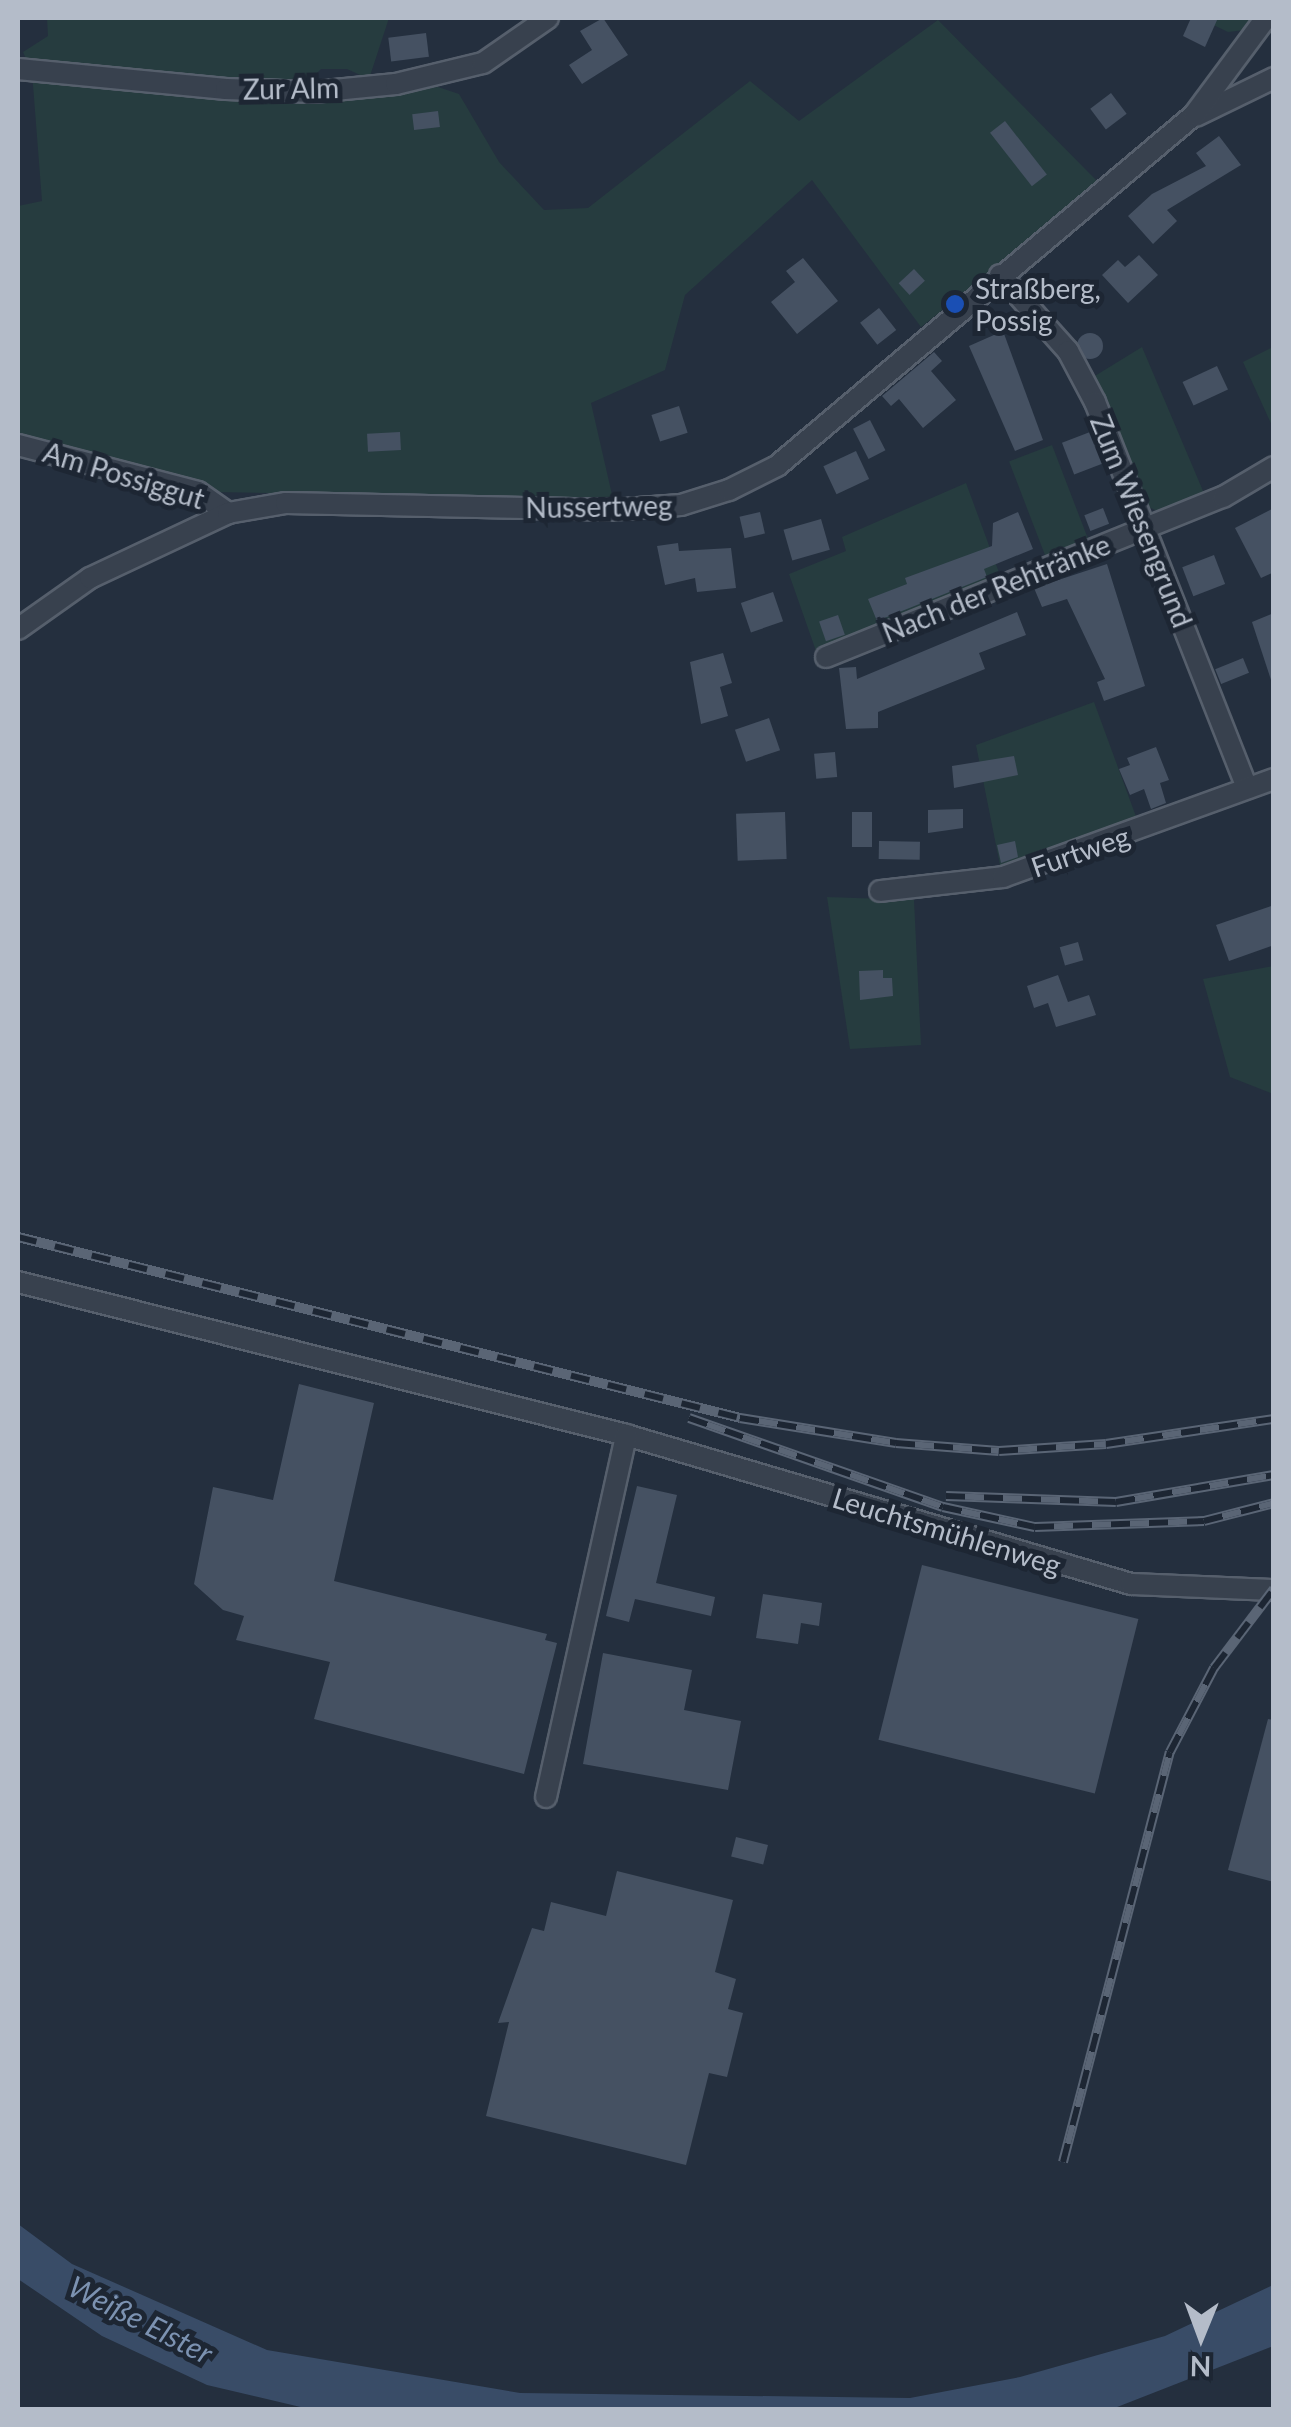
<!DOCTYPE html>
<html>
<head>
<meta charset="utf-8">
<style>
  body { margin:0 }
  #map { position:relative; width:1291px; height:2427px; overflow:hidden; background:#242f3e; font-family:Lato,sans-serif }
  div>[style] { position:absolute }
  .green>* { inset:0; background:#263c3f; transform-origin:0 0 }
  .water>* { inset:0; background:#394c67 }
  .building>* { inset:0; background:#455162; transform-origin:0 0 }
  .round { border-radius:50% }
  .roads { filter:drop-shadow(2px 0 #565f6c) drop-shadow(-2px 0 #565f6c) drop-shadow(0 2px #565f6c) drop-shadow(0 -2px #565f6c) }
  .minor>* { height:20px; margin:-10px; padding:0 10px; transform-origin:10px; border-radius:10px; background:#38414e }
  .rail>* { height:10px; margin-top:-5px; transform-origin:0; background:repeating-linear-gradient(90deg,#1d2633 0 19px,#5a6575 0 38px); box-sizing:border-box; border-block:2px solid #5a6575 }
  .dots>* { width:28px; height:28px; translate:-50% -50%; box-sizing:border-box; border:5px solid #1d2633; border-radius:50% }
  span { translate:-50% -50%; white-space:nowrap; text-align:center; line-height:1.15; -webkit-text-stroke:10px #1d2633; paint-order:stroke }
  .street-label { font-size:28px; color:#b4bcc9 }
  .poi-label { font-size:28px; color:#b4bcc9 }
  .left { translate:0 -50%; text-align:left }
  .water-label { font-size:30px; color:#7c92b1; font-style:italic }
  .frame { position:absolute; inset:0; border:20px solid #b4bcc9; pointer-events:none }
  .north { position:absolute; left:1151px; top:2287px; width:100px; height:100px; -webkit-text-stroke:8px #1d2633; paint-order:stroke; rotate:181deg; font-size:28px; font-weight:700; line-height:40px; text-align:center; color:#b4bcc9 }
  .north::after { content:''; display:block; margin:auto; width:35px; height:45px; background:#b4bcc9; clip-path:polygon(50% 0,100% 100%,50% 72%,0 100%) }
</style>
</head>
<body>
<div id="map">
  <div class="green">
    <i style="clip-path:polygon(47px 18px,389px 18px,369px 79px,347px 69px,321px 69px,308px 82px,317px 98px,438px 87px,459px 94px,499px 162px,544px 210px,588px 208px,750px 81px,799px 121px,938px 20px,1100px 184px,921px 327px,812px 180px,685px 295px,665px 370px,591px 403px,613px 499px,211px 492px,18px 439px,18px 206px,42px 201px,32px 72px,23px 52px,48px 36px)"></i>
    <i style="clip-path:polygon(1199px 18px,1258px 18px,1253px 29px,1228px 32px)"></i>
    <i style="clip-path:polygon(1142px 347px,1206px 498px,1163px 514px,1147px 506px,1090px 379px)"></i>
    <i style="clip-path:polygon(1273px 347px,1273px 428px,1243px 362px)"></i>
    <i style="left:1052px;top:445px;width:104px;height:46px;rotate:69deg"></i>
    <i style="clip-path:polygon(966px 483px,1001px 578px,816px 651px,789px 574px,846px 551px,842px 537px)"></i>
    <i style="clip-path:polygon(1094px 702px,1138px 822px,1001px 870px,976px 745px)"></i>
    <i style="clip-path:polygon(827px 897px,914px 900px,921px 1045px,850px 1049px)"></i>
    <i style="clip-path:polygon(1273px 966px,1274px 966px,1273px 1094px,1230px 1077px,1203px 979px)"></i>
  </div>
  <div class="water">
    <i style="clip-path:polygon(18px 2224px,72px 2264px,267px 2350px,520px 2393px,910px 2398px,1020px 2377px,1165px 2336px,1273px 2285px,1273px 2346px,1112px 2409px,309px 2409px,207px 2385px,102px 2336px,18px 2279px)"></i>
  </div>
  <div class="building">
    <i style="clip-path:polygon(603px 18px,628px 55px,582px 84px,569px 65px,592px 50px,580px 31px)"></i>
    <i style="clip-path:polygon(1191px 18px,1218px 18px,1205px 47px,1183px 36px)"></i>
    <i style="left:426px;top:33px;width:24px;height:38px;rotate:83deg"></i>
    <i style="left:1111px;top:93px;width:26px;height:26px;rotate:53deg"></i>
    <i style="left:438px;top:111px;width:16px;height:26px;rotate:83deg"></i>
    <i style="left:1005px;top:121px;width:68px;height:19px;rotate:52deg"></i>
    <i style="clip-path:polygon(1219px 136px,1241px 165px,1167px 210px,1177px 221px,1153px 244px,1128px 216px,1152px 194px,1206px 166px,1196px 153px)"></i>
    <i style="clip-path:polygon(1139px 255px,1158px 275px,1128px 303px,1102px 275px,1118px 260px,1125px 267px)"></i>
    <i style="clip-path:polygon(803px 258px,838px 301px,797px 334px,771px 302px,795px 282px,786px 271px)"></i>
    <i style="left:914px;top:269px;width:16px;height:21px;rotate:47deg"></i>
    <i style="left:879px;top:308px;width:28px;height:24px;rotate:52deg"></i>
    <i style="clip-path:polygon(1003px 331px,1043px 440px,1015px 451px,969px 346px)"></i>
    <i class="round" style="left:1077px;top:333px;width:26px;height:26px"></i>
    <i style="clip-path:polygon(934px 352px,942px 361px,931px 371px,956px 400px,923px 428px,899px 399px,891px 406px,882px 396px)"></i>
    <i style="left:1217px;top:366px;width:26px;height:38px;rotate:65deg"></i>
    <i style="left:679px;top:406px;width:28px;height:29px;rotate:72deg"></i>
    <i style="left:870px;top:420px;width:34px;height:19px;rotate:63deg"></i>
    <i style="left:400px;top:432px;width:18px;height:33px;rotate:87deg"></i>
    <i style="left:1090px;top:432px;width:34px;height:30px;rotate:69deg"></i>
    <i style="left:856px;top:451px;width:31px;height:36px;rotate:65deg"></i>
    <i style="left:1103px;top:508px;width:17px;height:20px;rotate:69deg"></i>
    <i style="clip-path:polygon(1274px 508px,1274px 572px,1261px 578px,1235px 528px)"></i>
    <i style="left:760px;top:512px;width:22px;height:21px;rotate:77deg"></i>
    <i style="clip-path:polygon(1018px 512px,1033px 549px,984px 569px,987px 577px,877px 621px,868px 599px,907px 584px,905px 578px,992px 546px,993px 523px)"></i>
    <i style="left:821px;top:519px;width:32px;height:39px;rotate:74deg"></i>
    <i style="clip-path:polygon(678px 543px,679px 551px,731px 548px,736px 588px,697px 592px,695px 578px,665px 585px,657px 546px)"></i>
    <i style="left:1214px;top:555px;width:31px;height:34px;rotate:69deg"></i>
    <i style="clip-path:polygon(1107px 564px,1145px 686px,1104px 701px,1097px 682px,1105px 679px,1067px 599px,1042px 607px,1034px 588px)"></i>
    <i style="left:773px;top:592px;width:31px;height:34px;rotate:71deg"></i>
    <i style="clip-path:polygon(1017px 612px,1026px 635px,979px 653px,985px 669px,878px 712px,878px 728px,846px 729px,839px 668px,856px 667px,857px 679px)"></i>
    <i style="clip-path:polygon(1274px 613px,1274px 682px,1272px 683px,1252px 622px)"></i>
    <i style="left:838px;top:615px;width:21px;height:20px;rotate:71deg"></i>
    <i style="clip-path:polygon(723px 653px,732px 683px,720px 687px,728px 716px,701px 724px,690px 662px)"></i>
    <i style="left:1243px;top:658px;width:16px;height:30px;rotate:68deg"></i>
    <i style="left:769px;top:718px;width:34px;height:36px;rotate:71deg"></i>
    <i style="clip-path:polygon(1156px 747px,1169px 780px,1160px 783px,1166px 803px,1151px 809px,1144px 789px,1130px 795px,1119px 769px,1130px 765px,1127px 758px)"></i>
    <i style="left:835px;top:752px;width:25px;height:21px;rotate:85deg"></i>
    <i style="clip-path:polygon(1014px 756px,1018px 775px,954px 788px,952px 766px)"></i>
    <i style="clip-path:polygon(963px 809px,963px 828px,928px 833px,928px 810px)"></i>
    <i style="left:785px;top:812px;width:47px;height:49px;rotate:88deg"></i>
    <i style="left:852px;top:812px;width:20px;height:35px"></i>
    <i style="left:879px;top:841px;width:41px;height:18px;rotate:1deg"></i>
    <i style="clip-path:polygon(1015px 841px,1018px 857px,1001px 863px,997px 845px)"></i>
    <i style="clip-path:polygon(1274px 905px,1274px 945px,1229px 961px,1216px 925px)"></i>
    <i style="left:1078px;top:942px;width:19px;height:19px;rotate:74deg"></i>
    <i style="clip-path:polygon(883px 970px,883px 978px,892px 978px,893px 996px,860px 1000px,859px 971px)"></i>
    <i style="clip-path:polygon(1058px 975px,1068px 1002px,1089px 995px,1096px 1015px,1056px 1027px,1048px 1003px,1034px 1008px,1027px 986px)"></i>
    <i style="clip-path:polygon(299px 1384px,374px 1403px,334px 1581px,547px 1634px,545px 1640px,557px 1643px,524px 1774px,314px 1719px,330px 1662px,236px 1640px,244px 1616px,223px 1610px,194px 1584px,213px 1487px,273px 1500px)"></i>
    <i style="clip-path:polygon(637px 1486px,677px 1495px,656px 1583px,715px 1597px,711px 1616px,635px 1599px,629px 1622px,606px 1616px)"></i>
    <i style="left:922px;top:1565px;width:223px;height:180px;rotate:14deg"></i>
    <i style="clip-path:polygon(763px 1594px,822px 1603px,819px 1626px,801px 1623px,798px 1644px,756px 1638px)"></i>
    <i style="clip-path:polygon(603px 1653px,692px 1670px,684px 1710px,741px 1721px,728px 1790px,583px 1764px)"></i>
    <i style="clip-path:polygon(1268px 1719px,1274px 1720px,1274px 1882px,1228px 1870px)"></i>
    <i style="left:736px;top:1837px;width:33px;height:20px;rotate:14deg"></i>
    <i style="clip-path:polygon(617px 1871px,733px 1900px,715px 1972px,736px 1979px,728px 2009px,743px 2013px,727px 2077px,709px 2073px,686px 2165px,486px 2116px,509px 2022px,498px 2023px,532px 1928px,544px 1931px,551px 1902px,606px 1916px)"></i>
  </div>
  <div class="roads">
    <div class="minor">
      <i style="left:18px;top:69px;width:209px;rotate:5.5deg"></i>
      <i style="left:226px;top:89px;width:88px;rotate:2deg"></i>
      <i style="left:314px;top:92px;width:82px;rotate:-5.6deg"></i>
      <i style="left:396px;top:84px;width:89px;rotate:-13.6deg"></i>
      <i style="left:483px;top:63px;width:79px;rotate:-34.7deg"></i>
      <i style="left:1196px;top:116px;width:87px;rotate:-26deg"></i>
      <i style="left:1000px;top:275px;width:102px;rotate:48.2deg"></i>
      <i style="left:1068px;top:351px;width:58px;rotate:62.1deg"></i>
      <i style="left:1095px;top:402px;width:415px;rotate:68.5deg"></i>
      <i style="left:18px;top:445px;width:186px;rotate:14.6deg"></i>
      <i style="left:198px;top:492px;width:37px;rotate:35deg"></i>
      <i style="left:18px;top:629px;width:88px;rotate:-35.3deg"></i>
      <i style="left:90px;top:578px;width:153px;rotate:-25.2deg"></i>
      <i style="left:228px;top:513px;width:59px;rotate:-9.8deg"></i>
      <i style="left:286px;top:503px;width:323px;rotate:1.2deg"></i>
      <i style="left:609px;top:510px;width:72px;rotate:-4deg"></i>
      <i style="left:681px;top:505px;width:50px;rotate:-17.4deg"></i>
      <i style="left:729px;top:490px;width:54px;rotate:-26.6deg"></i>
      <i style="left:777px;top:466px;width:545px;rotate:-40.09deg"></i>
      <i style="left:1194px;top:115px;width:121px;rotate:-53.4deg"></i>
      <i style="left:826px;top:657px;width:428px;rotate:-22deg"></i>
      <i style="left:1223px;top:497px;width:59px;rotate:-30.5deg"></i>
      <i style="left:880px;top:891px;width:124px;rotate:-6.5deg"></i>
      <i style="left:1003px;top:877px;width:288px;rotate:-19.9deg"></i>
      <i style="left:18px;top:1282px;width:627px;rotate:14.12deg"></i>
      <i style="left:626px;top:1435px;width:527px;rotate:16.44deg"></i>
      <i style="left:1131px;top:1584px;width:143px;rotate:2.4deg"></i>
      <i style="left:546px;top:1797px;width:371px;rotate:-77.5deg"></i>
    </div>
  </div>
  <div class="rail">
    <i style="left:18px;top:1237px;width:744px;rotate:14.07deg"></i>
    <i style="left:740px;top:1418px;width:158px;rotate:9.1deg"></i>
    <i style="left:896px;top:1443px;width:103px;rotate:4.4deg"></i>
    <i style="left:999px;top:1451px;width:107px;rotate:-3.7deg"></i>
    <i style="left:1106px;top:1444px;width:170px;rotate:-8.5deg"></i>
    <i style="left:689px;top:1418px;width:269px;rotate:19.3deg"></i>
    <i style="left:943px;top:1507px;width:94px;rotate:12.3deg"></i>
    <i style="left:1035px;top:1527px;width:169px;rotate:-2deg"></i>
    <i style="left:1204px;top:1521px;width:72px;rotate:-14.4deg"></i>
    <i style="left:946px;top:1496px;width:170px;rotate:2deg"></i>
    <i style="left:1116px;top:1502px;width:160px;rotate:-9.7deg"></i>
    <i style="left:1063px;top:2162px;width:424px;rotate:-75.4deg"></i>
    <i style="left:1170px;top:1752px;width:95px;rotate:-62.4deg"></i>
    <i style="left:1214px;top:1668px;width:99px;rotate:-52.8deg"></i>
  </div>
  <div class="dots">
    <i style="left:955px;top:304px;background:#1a4fb4"></i>
  </div>
  <div class="street-label">
    <span style="left:291px;top:88px;rotate:-1deg">Zur Alm</span>
    <span style="left:124px;top:475px;rotate:17deg">Am Possiggut</span>
    <span style="left:599px;top:506px;rotate:-1deg">Nussertweg</span>
    <span style="left:1142px;top:521px;rotate:68deg">Zum Wiesengrund</span>
    <span style="left:996px;top:588px;rotate:-22deg">Nach der Rehtränke</span>
    <span style="left:1080px;top:851px;rotate:-19deg">Furtweg</span>
    <span style="left:947px;top:1531px;rotate:17deg">Leuchtsmühlenweg</span>
  </div>
  <div class="poi-label">
    <span class="left" style="left:975px;top:304px">Straßberg,<br>Possig</span>
  </div>
  <div class="water-label">
    <span style="left:141px;top:2319px;rotate:27deg">Weiße Elster</span>
  </div>
  <div class="frame"></div>
  <div class="north">N</div>
</div>
</body>
</html>
